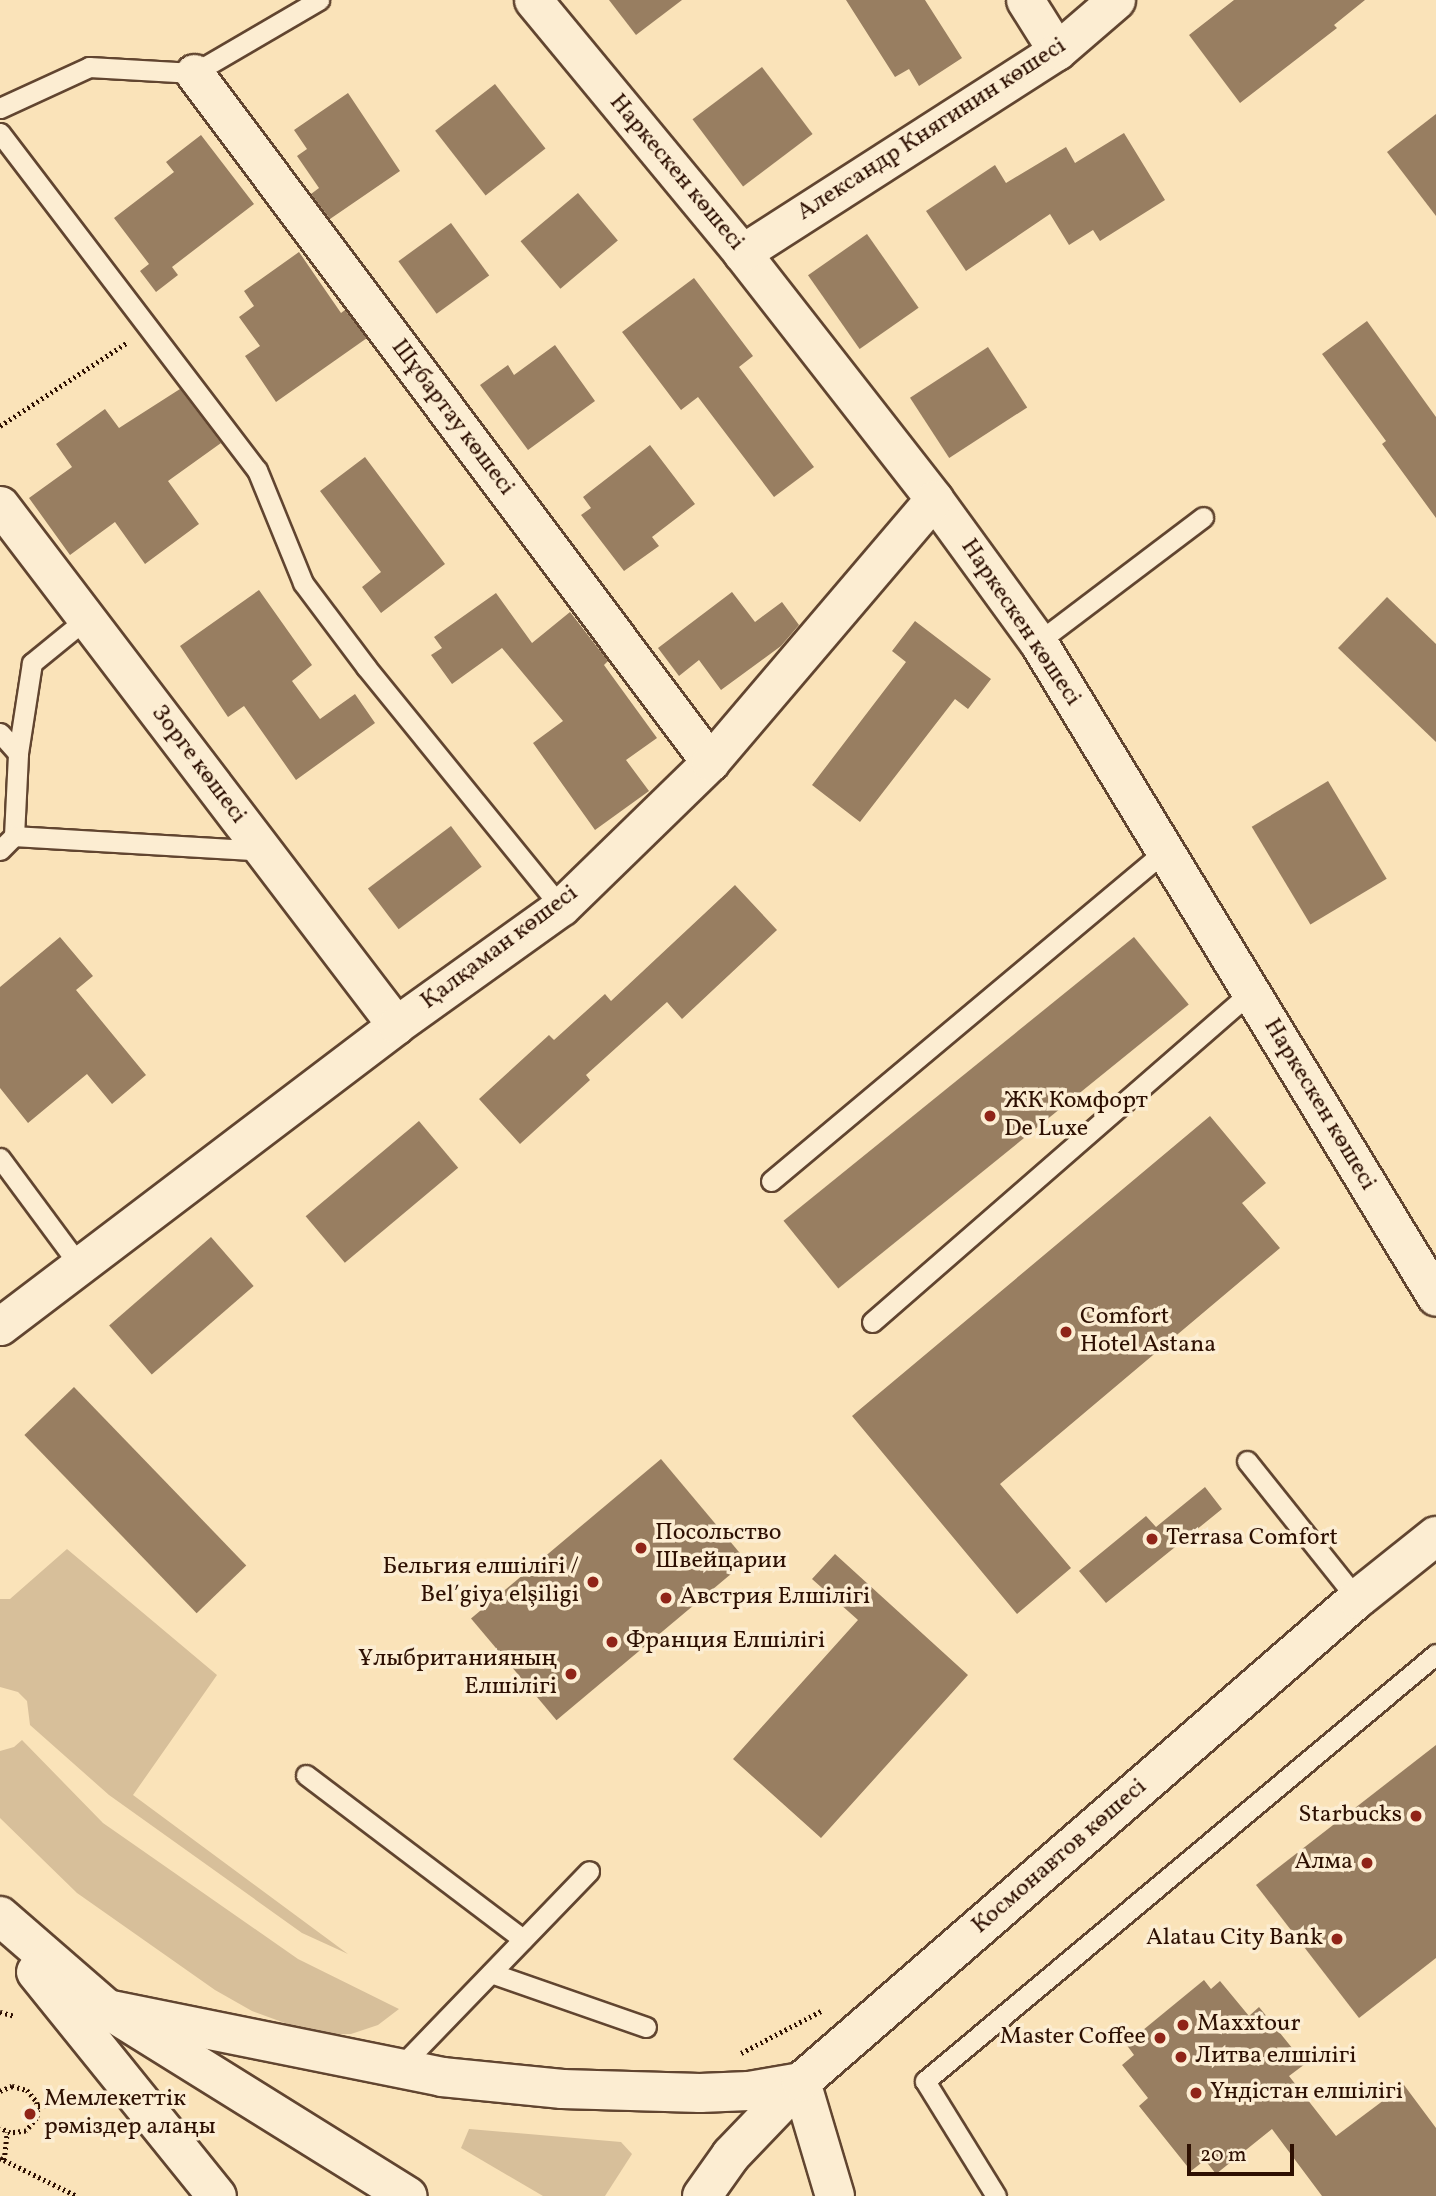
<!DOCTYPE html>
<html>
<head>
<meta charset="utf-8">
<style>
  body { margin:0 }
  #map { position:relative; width:1436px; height:2196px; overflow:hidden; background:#fae3b9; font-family:Vollkorn,serif }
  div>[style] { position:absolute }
  .green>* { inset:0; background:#d7bf9a }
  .building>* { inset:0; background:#987e61; transform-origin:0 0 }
  .path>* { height:4.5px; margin-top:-2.25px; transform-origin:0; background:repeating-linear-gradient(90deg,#2e1002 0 2px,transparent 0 5.5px) }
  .roads { filter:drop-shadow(2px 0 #614530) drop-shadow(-2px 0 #614530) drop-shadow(0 2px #614530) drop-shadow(0 -2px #614530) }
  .service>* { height:19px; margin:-9.5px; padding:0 9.5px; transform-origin:9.5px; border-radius:9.5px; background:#fcedd2 }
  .minor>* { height:37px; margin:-18.5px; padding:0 18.5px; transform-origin:18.5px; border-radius:18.5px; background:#fcedd2 }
  .tertiary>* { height:38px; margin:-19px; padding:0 19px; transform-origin:19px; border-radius:19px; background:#fcedd2 }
  .secondary>* { height:38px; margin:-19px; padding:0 19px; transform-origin:19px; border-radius:19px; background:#fcedd2 }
  .dots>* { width:19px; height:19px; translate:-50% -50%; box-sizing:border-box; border:4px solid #fcedd2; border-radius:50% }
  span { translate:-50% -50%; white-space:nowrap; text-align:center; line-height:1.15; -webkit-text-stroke:7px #fcedd2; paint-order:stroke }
  .street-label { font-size:24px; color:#2e1002 }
  .poi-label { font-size:24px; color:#2e1002 }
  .left { translate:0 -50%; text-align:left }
  .right { translate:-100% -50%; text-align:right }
  .scale { position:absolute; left:1187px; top:2144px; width:107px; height:32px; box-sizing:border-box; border:4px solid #2e1002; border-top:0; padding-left:9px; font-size:21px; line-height:24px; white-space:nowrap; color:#2e1002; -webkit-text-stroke:5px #fcedd2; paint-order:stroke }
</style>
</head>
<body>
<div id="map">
  <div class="green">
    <i style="clip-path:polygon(67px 1549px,217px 1675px,133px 1795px,348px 1954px,302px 1933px,109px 1795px,30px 1725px,27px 1701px,18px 1692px,0 1687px,0 1599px,10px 1599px)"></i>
    <i style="clip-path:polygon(22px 1740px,103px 1823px,298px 1959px,399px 2009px,378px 2025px,351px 2034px,332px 2034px,293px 2026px,252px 2011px,215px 1990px,77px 1893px,0 1818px,0 1751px,14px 1747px)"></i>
    <i style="clip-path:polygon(469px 2129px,621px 2142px,632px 2154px,605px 2196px,543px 2196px,461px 2148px)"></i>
  </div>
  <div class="building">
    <i style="clip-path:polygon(609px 0,682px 0,636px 35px)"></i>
    <i style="clip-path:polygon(846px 0,925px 0,962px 58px,919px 86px,909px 69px,895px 77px)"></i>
    <i style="clip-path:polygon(1234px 0,1365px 0,1334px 25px,1337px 28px,1240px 103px,1189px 35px)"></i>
    <i style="left:762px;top:67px;width:84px;height:87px;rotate:53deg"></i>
    <i style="left:495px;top:84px;width:82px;height:76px;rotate:52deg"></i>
    <i style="clip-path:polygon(348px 93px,400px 171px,330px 219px,311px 194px,319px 188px,297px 156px,307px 149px,294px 130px)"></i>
    <i style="clip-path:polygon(1436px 114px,1436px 216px,1387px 152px)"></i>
    <i style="clip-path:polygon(1124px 133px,1165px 200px,1100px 241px,1093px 230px,1069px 245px,1050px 214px,966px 271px,926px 211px,995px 165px,1006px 183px,1066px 147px,1075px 163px)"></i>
    <i style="clip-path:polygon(201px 135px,254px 204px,172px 267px,178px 275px,156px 292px,140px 271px,149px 264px,114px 218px,174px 172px,166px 162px)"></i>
    <i style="left:578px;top:193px;width:62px;height:75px;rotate:50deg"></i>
    <i style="left:451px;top:223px;width:65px;height:65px;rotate:54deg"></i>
    <i style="left:867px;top:234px;width:90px;height:72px;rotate:55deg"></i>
    <i style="clip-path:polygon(299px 252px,341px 313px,345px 310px,367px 338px,276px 402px,245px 356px,260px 346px,239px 317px,254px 306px,244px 291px)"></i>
    <i style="clip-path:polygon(694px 278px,753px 356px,739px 367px,814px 467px,774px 497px,698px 397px,681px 410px,622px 332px)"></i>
    <i style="clip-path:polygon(1367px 321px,1436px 417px,1436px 518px,1382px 444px,1386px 441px,1322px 354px)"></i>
    <i style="clip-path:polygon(555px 345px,595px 401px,528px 450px,480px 385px,508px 365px,514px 375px)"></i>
    <i style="left:988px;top:347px;width:72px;height:93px;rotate:57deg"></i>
    <i style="clip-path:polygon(180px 389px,221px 443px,168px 481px,199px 524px,145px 564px,115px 522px,70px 555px,29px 498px,72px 467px,56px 444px,105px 409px,119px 428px)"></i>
    <i style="clip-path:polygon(650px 445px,695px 504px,652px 537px,659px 546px,624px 571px,581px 515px,591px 508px,583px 497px)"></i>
    <i style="clip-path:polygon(365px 457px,445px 564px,381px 613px,362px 587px,381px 572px,320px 491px)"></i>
    <i style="clip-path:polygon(259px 590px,312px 665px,292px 681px,320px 719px,355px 694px,375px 723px,296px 780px,244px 706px,228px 717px,180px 646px)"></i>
    <i style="clip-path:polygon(732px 592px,755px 622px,782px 602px,799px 625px,781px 646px,721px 690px,699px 660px,679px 676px,658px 648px)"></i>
    <i style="clip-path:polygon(496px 593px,532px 643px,570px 612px,608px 661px,604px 665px,657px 738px,626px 760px,649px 791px,595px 830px,533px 743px,563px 721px,502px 648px,452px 684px,431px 655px,442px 648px,434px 637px)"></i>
    <i style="clip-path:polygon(1387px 597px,1436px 644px,1436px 742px,1338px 648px)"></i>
    <i style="clip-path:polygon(915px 621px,991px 679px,968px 709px,955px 699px,860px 822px,812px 785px,906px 662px,892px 651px)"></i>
    <i style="left:1328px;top:781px;width:114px;height:89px;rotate:59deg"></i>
    <i style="left:451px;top:826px;width:51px;height:104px;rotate:53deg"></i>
    <i style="clip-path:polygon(735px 885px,777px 930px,682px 1019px,667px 1002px,586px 1075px,590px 1080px,520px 1144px,479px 1099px,549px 1035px,554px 1040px,605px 994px,611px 1001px)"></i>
    <i style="clip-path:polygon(60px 937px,93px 976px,76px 990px,146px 1075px,112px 1104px,87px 1074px,28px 1123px,0 1088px,0 987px)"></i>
    <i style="left:1134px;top:937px;width:87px;height:451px;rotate:51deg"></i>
    <i style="clip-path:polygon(1210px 1116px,1266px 1183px,1242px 1203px,1280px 1248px,1000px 1484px,1071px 1568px,1017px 1614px,852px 1416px)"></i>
    <i style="left:419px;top:1121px;width:61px;height:148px;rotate:50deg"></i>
    <i style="left:211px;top:1237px;width:65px;height:135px;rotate:49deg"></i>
    <i style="left:74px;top:1387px;width:248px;height:69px;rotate:46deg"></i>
    <i style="left:661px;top:1459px;width:133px;height:248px;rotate:50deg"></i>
    <i style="clip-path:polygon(1205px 1487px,1222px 1509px,1106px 1603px,1079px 1571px,1146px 1516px,1156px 1527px)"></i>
    <i style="clip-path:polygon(835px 1554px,968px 1675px,821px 1838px,733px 1759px,858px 1620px,812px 1579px)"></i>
    <i style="clip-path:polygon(1436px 1745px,1436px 1958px,1359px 2018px,1256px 1885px)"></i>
    <i style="clip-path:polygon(1204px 1980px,1211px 1989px,1220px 1981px,1249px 2016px,1259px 2007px,1305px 2064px,1289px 2076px,1336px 2136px,1404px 2085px,1436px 2128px,1436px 2196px,1322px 2196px,1272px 2129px,1216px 2174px,1205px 2160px,1191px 2171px,1139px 2106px,1148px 2098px,1122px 2065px,1134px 2055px,1126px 2044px)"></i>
  </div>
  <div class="path">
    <i style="left:0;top:426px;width:153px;rotate:-33.3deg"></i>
    <i style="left:0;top:2012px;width:16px;rotate:15deg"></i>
    <i style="left:741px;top:2053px;width:93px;rotate:-27.7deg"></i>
    <i style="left:0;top:2091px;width:13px;rotate:-23deg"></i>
    <i style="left:12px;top:2086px;width:16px;rotate:15deg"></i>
    <i style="left:27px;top:2090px;width:16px;rotate:50deg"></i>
    <i style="left:37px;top:2102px;width:8px;rotate:83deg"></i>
    <i style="left:38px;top:2110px;width:8px;rotate:97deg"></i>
    <i style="left:37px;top:2118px;width:17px;rotate:130deg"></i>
    <i style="left:26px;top:2131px;width:16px;rotate:173deg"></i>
    <i style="left:10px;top:2133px;width:11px;rotate:-153deg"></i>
    <i style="left:38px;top:2106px;width:55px;rotate:-6.2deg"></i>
    <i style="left:0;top:2158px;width:4px;rotate:27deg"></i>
    <i style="left:4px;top:2160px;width:28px;rotate:-84deg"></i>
    <i style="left:4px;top:2160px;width:81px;rotate:26.3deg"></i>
  </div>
  <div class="roads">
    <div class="service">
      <i style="left:0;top:108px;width:98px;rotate:-24.7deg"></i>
      <i style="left:89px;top:67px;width:105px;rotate:3.3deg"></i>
      <i style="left:194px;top:73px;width:145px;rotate:-30.3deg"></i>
      <i style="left:0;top:133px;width:424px;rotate:52.7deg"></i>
      <i style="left:257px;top:470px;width:122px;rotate:67.8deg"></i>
      <i style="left:303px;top:583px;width:105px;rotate:53.1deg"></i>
      <i style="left:366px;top:667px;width:309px;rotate:50.9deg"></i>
      <i style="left:1038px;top:642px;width:207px;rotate:-37.1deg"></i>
      <i style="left:0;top:733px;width:27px;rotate:48deg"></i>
      <i style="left:14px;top:836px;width:83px;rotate:-87.2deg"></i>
      <i style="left:18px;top:753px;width:91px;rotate:-81.2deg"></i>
      <i style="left:32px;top:663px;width:70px;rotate:-39.2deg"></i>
      <i style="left:0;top:850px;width:20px;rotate:-45deg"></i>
      <i style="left:14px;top:836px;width:250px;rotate:3.4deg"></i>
      <i style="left:0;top:1158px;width:134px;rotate:53.5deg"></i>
      <i style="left:771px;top:1181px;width:514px;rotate:-39.95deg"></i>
      <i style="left:872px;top:1322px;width:503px;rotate:-41.05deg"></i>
      <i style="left:1247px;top:1461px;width:176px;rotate:51.4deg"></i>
      <i style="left:306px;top:1775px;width:272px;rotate:37.1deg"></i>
      <i style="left:491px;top:1973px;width:164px;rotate:19.2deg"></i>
      <i style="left:398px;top:2069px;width:275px;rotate:-46deg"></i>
      <i style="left:996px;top:2196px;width:135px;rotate:-121.7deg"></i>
      <i style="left:925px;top:2081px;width:666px;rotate:-39.88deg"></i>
    </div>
    <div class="minor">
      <i style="left:533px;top:0;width:328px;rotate:50.4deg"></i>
      <i style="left:742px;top:253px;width:312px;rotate:52deg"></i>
      <i style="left:934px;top:499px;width:177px;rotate:54deg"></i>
      <i style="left:1038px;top:642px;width:766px;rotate:58.72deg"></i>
      <i style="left:1025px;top:0;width:60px;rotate:57.9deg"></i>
      <i style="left:194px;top:73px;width:861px;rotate:53.17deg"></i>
      <i style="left:742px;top:253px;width:374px;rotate:-32.7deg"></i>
      <i style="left:1057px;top:51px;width:78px;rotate:-40.8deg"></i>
      <i style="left:0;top:505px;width:654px;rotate:52.71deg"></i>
      <i style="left:0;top:1326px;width:497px;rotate:-37.2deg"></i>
      <i style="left:396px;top:1025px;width:203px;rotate:-35.6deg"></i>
      <i style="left:561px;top:907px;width:208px;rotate:-44.2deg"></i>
      <i style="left:710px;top:762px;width:345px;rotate:-49.6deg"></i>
    </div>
    <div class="tertiary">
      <i style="left:111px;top:2010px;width:338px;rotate:11.4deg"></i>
      <i style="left:442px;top:2077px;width:121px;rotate:5.7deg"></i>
      <i style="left:562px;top:2089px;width:138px;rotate:1.7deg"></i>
      <i style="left:700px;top:2093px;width:49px;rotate:-2.3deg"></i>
      <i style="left:749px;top:2091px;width:53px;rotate:-9.8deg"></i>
      <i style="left:801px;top:2082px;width:119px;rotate:73.4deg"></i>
      <i style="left:702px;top:2196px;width:50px;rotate:-54.7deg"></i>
      <i style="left:731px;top:2155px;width:101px;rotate:-46.2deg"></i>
      <i style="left:801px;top:2082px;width:736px;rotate:-40.98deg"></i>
      <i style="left:1357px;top:1599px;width:101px;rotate:-38.6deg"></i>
    </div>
    <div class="secondary">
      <i style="left:0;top:1916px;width:142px;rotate:41deg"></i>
      <i style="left:107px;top:2009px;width:354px;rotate:31.9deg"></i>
      <i style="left:36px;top:1972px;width:288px;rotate:51.1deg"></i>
    </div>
  </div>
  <div class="dots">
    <i style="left:990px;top:1116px;background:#8f2418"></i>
    <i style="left:1066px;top:1332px;background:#8f2418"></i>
    <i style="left:1152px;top:1539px;background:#8f2418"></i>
    <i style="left:641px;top:1548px;background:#8f2418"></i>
    <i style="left:593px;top:1582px;background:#8f2418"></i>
    <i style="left:666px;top:1598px;background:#8f2418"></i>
    <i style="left:612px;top:1642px;background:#8f2418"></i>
    <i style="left:571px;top:1674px;background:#8f2418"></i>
    <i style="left:1416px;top:1816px;background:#8f2418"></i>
    <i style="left:1367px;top:1863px;background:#8f2418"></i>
    <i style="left:1337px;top:1939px;background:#8f2418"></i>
    <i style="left:1183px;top:2025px;background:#8f2418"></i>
    <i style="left:1160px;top:2038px;background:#8f2418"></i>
    <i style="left:1181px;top:2057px;background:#8f2418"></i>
    <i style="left:1196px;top:2093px;background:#8f2418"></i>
    <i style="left:30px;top:2114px;background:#8f2418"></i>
  </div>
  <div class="street-label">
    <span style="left:932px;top:130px;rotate:-33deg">Александр Княгинин көшесі</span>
    <span style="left:676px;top:173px;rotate:50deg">Наркескен көшесі</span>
    <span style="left:452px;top:418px;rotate:53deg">Шұбартау көшесі</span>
    <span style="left:1020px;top:623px;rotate:56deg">Наркескен көшесі</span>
    <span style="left:198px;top:765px;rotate:53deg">Зорге көшесі</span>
    <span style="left:500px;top:948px;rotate:-37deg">Қалқаман көшесі</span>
    <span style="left:1319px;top:1105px;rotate:59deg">Наркескен көшесі</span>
    <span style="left:1060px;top:1857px;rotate:-41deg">Космонавтов көшесі</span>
  </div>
  <div class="poi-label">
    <span class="left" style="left:1004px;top:1116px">ЖК Комфорт<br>De Luxe</span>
    <span class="left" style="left:1080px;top:1332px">Comfort<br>Hotel Astana</span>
    <span class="left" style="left:655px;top:1548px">Посольство<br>Швейцарии</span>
    <span class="left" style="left:1166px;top:1539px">Terrasa Comfort</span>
    <span class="right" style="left:579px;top:1582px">Бельгия елшілігі /<br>Belʹgiya elşiligi</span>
    <span class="left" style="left:680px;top:1598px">Австрия Елшілігі</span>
    <span class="left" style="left:626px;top:1642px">Франция Елшілігі</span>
    <span class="right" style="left:557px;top:1674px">Ұлыбританияның<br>Елшілігі</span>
    <span class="right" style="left:1402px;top:1816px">Starbucks</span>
    <span class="right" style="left:1353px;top:1863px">Алма</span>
    <span class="right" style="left:1323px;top:1939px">Alatau City Bank</span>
    <span class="left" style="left:1197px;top:2025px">Maxxtour</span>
    <span class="right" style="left:1146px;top:2038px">Master Coffee</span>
    <span class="left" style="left:1195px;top:2057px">Литва елшілігі</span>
    <span class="left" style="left:1210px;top:2093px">Үндістан елшілігі</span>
    <span class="left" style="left:44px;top:2114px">Мемлекеттік<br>рәміздер алаңы</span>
  </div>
  <div class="scale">20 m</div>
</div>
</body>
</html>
